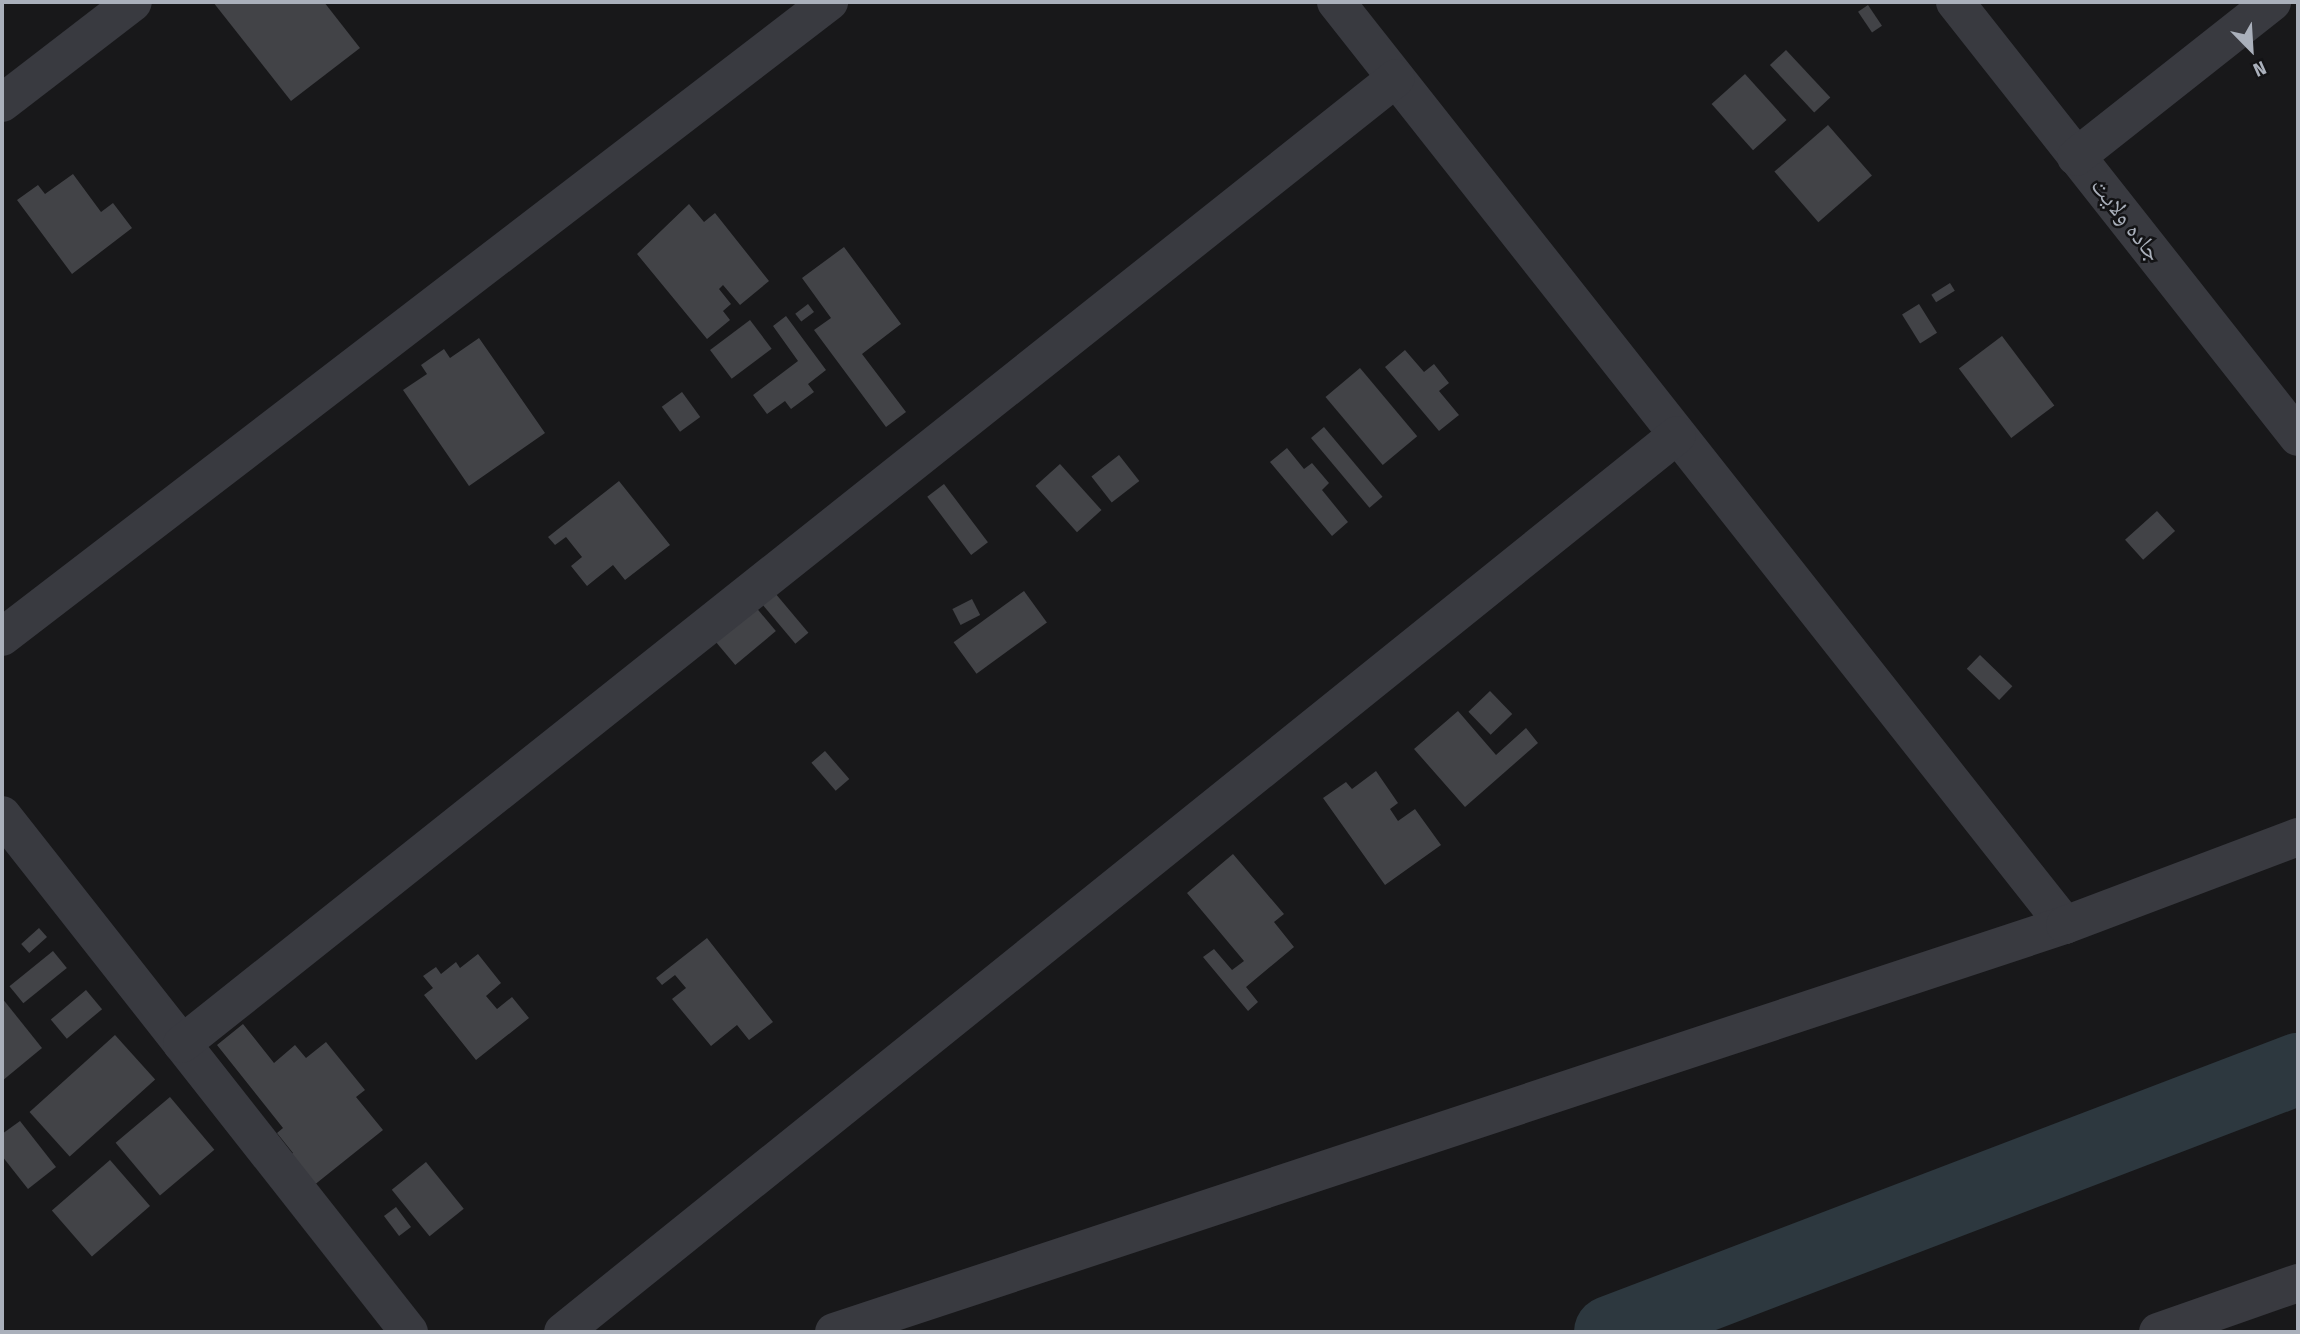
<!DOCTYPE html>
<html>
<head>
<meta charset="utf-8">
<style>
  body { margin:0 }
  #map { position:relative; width:2300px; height:1334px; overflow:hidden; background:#18181a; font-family:"Fira Sans Condensed","Noto Naskh Arabic",sans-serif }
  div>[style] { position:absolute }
  .river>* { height:72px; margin:-36px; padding:0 36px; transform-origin:36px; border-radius:36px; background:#2d383f }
  .building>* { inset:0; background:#424347; transform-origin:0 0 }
  .minor>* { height:38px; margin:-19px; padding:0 19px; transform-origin:19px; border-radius:19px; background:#393a40 }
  span { translate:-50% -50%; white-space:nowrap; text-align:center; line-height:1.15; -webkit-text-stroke:5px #131315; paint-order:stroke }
  .street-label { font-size:24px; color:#aab0bb }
  .frame { position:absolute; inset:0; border:4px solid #aab0bb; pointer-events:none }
  .north { position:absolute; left:2216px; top:14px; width:70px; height:70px; -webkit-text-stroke:5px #131315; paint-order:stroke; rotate:156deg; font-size:19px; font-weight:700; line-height:28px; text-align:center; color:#aab0bb }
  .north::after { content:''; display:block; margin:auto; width:24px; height:32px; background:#aab0bb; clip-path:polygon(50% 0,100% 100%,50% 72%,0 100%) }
</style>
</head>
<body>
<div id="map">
  <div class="river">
    <i style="left:1610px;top:1332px;width:737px;rotate:-20.92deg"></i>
  </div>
  <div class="building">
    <i style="clip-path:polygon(213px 2px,324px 2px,360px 48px,291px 101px)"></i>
    <i style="left:1868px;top:5px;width:25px;height:12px;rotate:56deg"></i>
    <i style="left:1786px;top:50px;width:65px;height:22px;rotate:47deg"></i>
    <i style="left:1745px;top:74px;width:62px;height:45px;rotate:48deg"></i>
    <i style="left:1828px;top:125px;width:67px;height:71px;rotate:49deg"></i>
    <i style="clip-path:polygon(73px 174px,101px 212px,113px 203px,132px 228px,72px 274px,17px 200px,38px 185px,45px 194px)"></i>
    <i style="clip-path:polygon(689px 204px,704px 222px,715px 213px,769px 281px,740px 305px,723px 285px,719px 289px,731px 304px,723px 311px,730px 320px,707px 339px,637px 254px)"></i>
    <i style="clip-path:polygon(844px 247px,901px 324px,862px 354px,906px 412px,886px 427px,814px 330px,831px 318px,802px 278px)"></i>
    <i style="left:1950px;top:283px;width:9px;height:22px;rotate:58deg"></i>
    <i style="left:808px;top:304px;width:10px;height:16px;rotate:53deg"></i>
    <i style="left:1919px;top:304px;width:34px;height:20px;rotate:58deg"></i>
    <i style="clip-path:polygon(786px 316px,826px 370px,808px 384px,814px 392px,791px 409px,785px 401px,767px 414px,753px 395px,798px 361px,773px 326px)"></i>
    <i style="left:750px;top:320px;width:36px;height:50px;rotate:53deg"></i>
    <i style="left:2002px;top:336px;width:87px;height:54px;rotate:53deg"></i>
    <i style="clip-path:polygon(479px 338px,545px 433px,469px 486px,403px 390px,427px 374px,421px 365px,444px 349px,450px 358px)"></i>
    <i style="clip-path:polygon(1405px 350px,1424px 372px,1434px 364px,1449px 383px,1439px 391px,1459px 415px,1439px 431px,1385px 367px)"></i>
    <i style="left:1360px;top:368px;width:89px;height:45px;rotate:50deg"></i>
    <i style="left:682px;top:392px;width:31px;height:25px;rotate:54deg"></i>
    <i style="left:1324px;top:427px;width:91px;height:17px;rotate:50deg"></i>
    <i style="clip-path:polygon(1287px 448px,1304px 469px,1312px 463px,1329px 483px,1322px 490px,1348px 522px,1332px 536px,1270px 462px)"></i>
    <i style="left:1119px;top:455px;width:33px;height:35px;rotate:52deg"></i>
    <i style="left:1060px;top:464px;width:62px;height:33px;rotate:48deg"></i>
    <i style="clip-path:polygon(619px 481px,670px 545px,625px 580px,613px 565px,587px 586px,571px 566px,582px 557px,566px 537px,555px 545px,548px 537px)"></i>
    <i style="left:944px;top:484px;width:73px;height:21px;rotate:53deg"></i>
    <i style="left:2157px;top:511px;width:27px;height:43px;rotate:48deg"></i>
    <i style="left:1024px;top:591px;width:39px;height:87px;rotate:54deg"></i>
    <i style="left:775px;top:593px;width:52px;height:17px;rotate:50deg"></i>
    <i style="left:972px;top:599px;width:18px;height:22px;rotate:63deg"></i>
    <i style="left:754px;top:605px;width:34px;height:53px;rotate:50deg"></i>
    <i style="left:1980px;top:655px;width:45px;height:19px;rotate:44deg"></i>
    <i style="left:1490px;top:691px;width:32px;height:30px;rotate:46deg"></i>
    <i style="clip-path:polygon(1458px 711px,1496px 755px,1526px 728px,1538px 743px,1465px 807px,1414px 749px)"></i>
    <i style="left:825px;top:751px;width:37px;height:18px;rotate:49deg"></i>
    <i style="clip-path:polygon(1376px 771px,1398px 803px,1390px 809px,1398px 821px,1415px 809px,1441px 845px,1385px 885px,1323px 798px,1346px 782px,1352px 789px)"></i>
    <i style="clip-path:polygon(1233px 854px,1284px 914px,1274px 922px,1294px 947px,1246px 987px,1258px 1002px,1248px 1011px,1203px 957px,1214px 949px,1232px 970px,1244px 961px,1187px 893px)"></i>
    <i style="left:39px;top:928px;width:12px;height:24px;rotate:48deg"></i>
    <i style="clip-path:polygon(707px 938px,773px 1022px,749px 1040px,737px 1025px,711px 1046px,672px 999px,686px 988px,675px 975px,662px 985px,656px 978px)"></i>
    <i style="left:53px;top:951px;width:22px;height:56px;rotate:51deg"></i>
    <i style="clip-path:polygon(478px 954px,501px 983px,486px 996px,497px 1009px,512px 997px,529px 1018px,476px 1060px,424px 995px,433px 988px,423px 976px,436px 967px,441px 974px,456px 962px,460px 968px)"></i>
    <i style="left:86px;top:990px;width:25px;height:46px;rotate:50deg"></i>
    <i style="clip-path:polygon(2px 998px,42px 1048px,2px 1081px)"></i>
    <i style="clip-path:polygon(243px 1024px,274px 1063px,295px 1045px,306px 1058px,326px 1042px,365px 1090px,356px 1097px,383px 1130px,313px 1186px,289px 1156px,293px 1153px,277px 1133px,283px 1128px,217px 1045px)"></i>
    <i style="left:115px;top:1035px;width:60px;height:115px;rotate:48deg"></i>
    <i style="left:170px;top:1097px;width:69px;height:71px;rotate:50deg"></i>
    <i style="clip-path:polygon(20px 1121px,56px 1167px,28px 1189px,2px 1156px,2px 1134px)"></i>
    <i style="left:110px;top:1160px;width:61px;height:77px;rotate:49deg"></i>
    <i style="left:426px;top:1162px;width:60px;height:44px;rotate:51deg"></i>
    <i style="left:396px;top:1207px;width:25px;height:15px;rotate:53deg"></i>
  </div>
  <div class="minor">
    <i style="left:1336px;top:2px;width:1176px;rotate:51.7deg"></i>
    <i style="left:1955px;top:2px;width:554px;rotate:51.74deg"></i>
    <i style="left:2px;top:103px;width:165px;rotate:-37.6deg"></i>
    <i style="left:2076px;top:157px;width:250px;rotate:-38.3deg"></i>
    <i style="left:2px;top:637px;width:1043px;rotate:-37.52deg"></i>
    <i style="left:2px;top:815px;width:658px;rotate:51.79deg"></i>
    <i style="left:182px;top:1044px;width:1551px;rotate:-38.51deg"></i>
    <i style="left:563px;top:1332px;width:1430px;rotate:-38.84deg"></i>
    <i style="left:834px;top:1332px;width:1297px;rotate:-18.3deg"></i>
    <i style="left:2065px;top:925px;width:249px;rotate:-20.7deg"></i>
    <i style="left:2158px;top:1332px;width:148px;rotate:-19.3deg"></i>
  </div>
  <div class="street-label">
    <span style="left:2126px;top:220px;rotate:52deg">جاده ولایت</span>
  </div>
  <div class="frame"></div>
  <div class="north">N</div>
</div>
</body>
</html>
